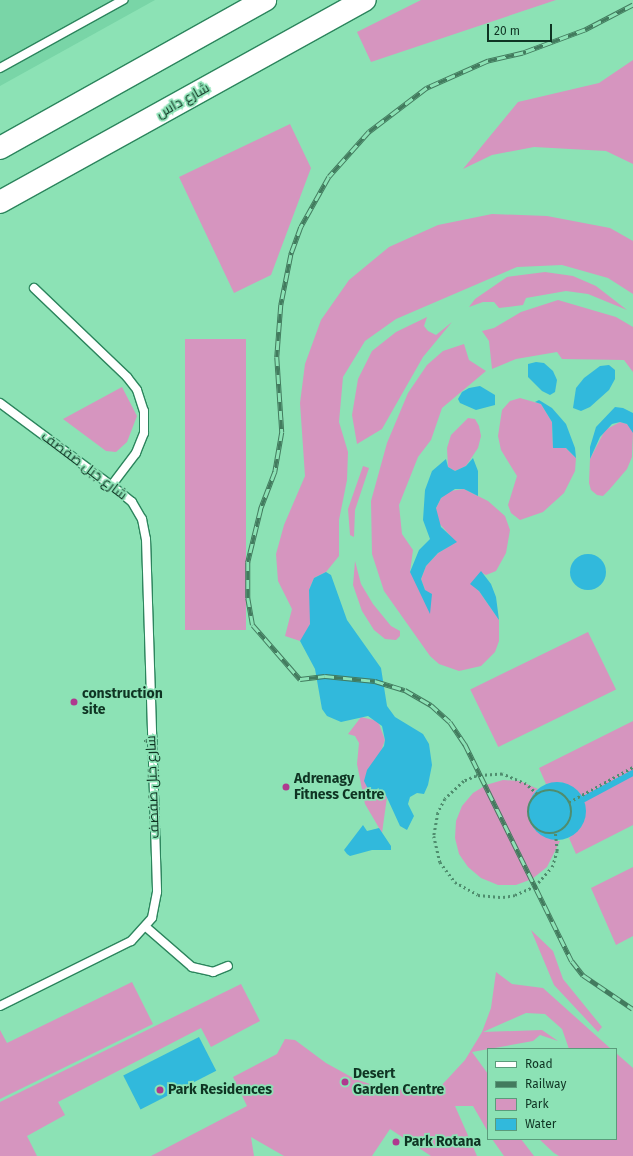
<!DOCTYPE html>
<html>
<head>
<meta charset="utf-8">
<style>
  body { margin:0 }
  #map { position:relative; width:633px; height:1156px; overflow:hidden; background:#8ce2b5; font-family:"Fira Sans",Cairo,sans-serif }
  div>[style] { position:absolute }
  .built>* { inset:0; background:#79d5a7 }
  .green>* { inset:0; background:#d695bf; transform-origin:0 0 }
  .water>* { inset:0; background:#31b9dc; transform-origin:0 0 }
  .round { border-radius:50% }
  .stream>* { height:6px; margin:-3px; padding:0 3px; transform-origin:3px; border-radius:3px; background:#31b9dc }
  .path>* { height:2.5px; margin-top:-1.25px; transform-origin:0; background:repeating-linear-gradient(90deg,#4f8d6e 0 2px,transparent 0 5px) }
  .path>.ring { margin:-1.25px; padding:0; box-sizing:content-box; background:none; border:2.5px solid #4f8d6e; border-radius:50% }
  .roads { filter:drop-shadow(1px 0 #2c855d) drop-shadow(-1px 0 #2c855d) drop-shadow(0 1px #2c855d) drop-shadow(0 -1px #2c855d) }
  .lane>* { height:8px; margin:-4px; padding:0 4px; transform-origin:4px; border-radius:4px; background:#fff }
  .secondary>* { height:22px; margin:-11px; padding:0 11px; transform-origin:11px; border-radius:11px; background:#fff }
  .rail>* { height:4.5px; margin-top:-2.25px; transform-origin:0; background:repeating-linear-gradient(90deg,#8ce2b5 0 9px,#427b5e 0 18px); box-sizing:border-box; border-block:1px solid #427b5e }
  .dots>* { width:11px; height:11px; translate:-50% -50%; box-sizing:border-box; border:2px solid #8ce2b5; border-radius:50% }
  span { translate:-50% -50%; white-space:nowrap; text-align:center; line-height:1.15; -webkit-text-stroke:3.5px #8ce2b5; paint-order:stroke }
  .street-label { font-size:14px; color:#0f3423 }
  .poi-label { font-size:14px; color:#0f3423; font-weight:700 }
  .left { translate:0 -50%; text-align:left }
  .legend { position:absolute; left:487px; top:1048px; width:130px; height:92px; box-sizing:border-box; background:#8ce2b5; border:1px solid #5a9c7b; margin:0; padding:5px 7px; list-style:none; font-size:12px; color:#0f3423 }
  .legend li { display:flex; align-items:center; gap:8px; height:20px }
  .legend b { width:20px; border:1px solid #5a9c7b }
  .scale { position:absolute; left:487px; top:24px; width:65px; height:18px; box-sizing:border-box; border:2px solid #0f3423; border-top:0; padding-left:5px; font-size:12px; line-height:14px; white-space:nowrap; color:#0f3423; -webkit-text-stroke:3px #8ce2b5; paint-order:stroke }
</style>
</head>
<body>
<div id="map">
  <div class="built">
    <i style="clip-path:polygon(0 0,155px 0,0 86px)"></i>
  </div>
  <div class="green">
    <i style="clip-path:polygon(421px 0,556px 0,371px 62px,357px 32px)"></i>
    <i style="clip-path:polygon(633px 60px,633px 164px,606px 151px,534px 147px,492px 155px,463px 169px,518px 102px,599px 83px)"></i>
    <i style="clip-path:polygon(290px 124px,311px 168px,271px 275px,234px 293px,179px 177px)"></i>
    <i style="clip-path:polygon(492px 214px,547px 216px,610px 228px,633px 241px,633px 294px,608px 278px,562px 265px,517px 267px,396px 319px,365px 341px,343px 377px,339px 422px,348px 452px,347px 480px,339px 520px,339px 556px,326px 572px,314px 578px,309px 590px,312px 611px,309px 630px,300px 641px,285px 636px,292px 609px,278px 581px,276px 554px,284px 525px,305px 476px,300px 403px,305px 364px,321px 320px,349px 280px,389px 247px,438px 225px)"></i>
    <i style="clip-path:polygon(545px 272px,573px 276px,596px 286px,627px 310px,588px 294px,566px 291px,526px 298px,523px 305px,499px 308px,494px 302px,483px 302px,469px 307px,475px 299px,507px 277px)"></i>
    <i style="clip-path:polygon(558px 300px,616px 317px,633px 327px,633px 372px,624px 360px,562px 359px,557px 352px,516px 359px,492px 369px,489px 341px,482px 331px,494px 328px,521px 312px)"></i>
    <i style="clip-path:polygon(427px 317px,424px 326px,428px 331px,436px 335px,452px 322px,423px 357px,382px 429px,357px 444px,352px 415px,358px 379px,372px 351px,396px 332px)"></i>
    <i style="left:185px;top:339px;width:61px;height:291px"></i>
    <i style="clip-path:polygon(464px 344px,469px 360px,486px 371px,442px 408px,431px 440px,418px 457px,399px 505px,402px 534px,413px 550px,410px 572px,425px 590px,421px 579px,426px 566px,438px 553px,456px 542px,437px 521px,436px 508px,441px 498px,450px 491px,464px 489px,488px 501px,505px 516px,510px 530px,506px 553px,496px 571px,486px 575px,480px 572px,479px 591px,499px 620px,499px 641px,495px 652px,481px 666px,459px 671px,439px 664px,430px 656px,384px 591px,372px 554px,371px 501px,387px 443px,408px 393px,427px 365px,443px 351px)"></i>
    <i style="clip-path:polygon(122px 387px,137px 416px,127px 442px,116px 452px,106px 451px,63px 419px)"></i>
    <i style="clip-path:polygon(520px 398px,541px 404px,552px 422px,553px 448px,566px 448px,576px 458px,575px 471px,564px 493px,543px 512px,520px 520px,511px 513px,508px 505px,517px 476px,501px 450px,498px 436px,502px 410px,510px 401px)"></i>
    <i style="clip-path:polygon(468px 418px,475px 419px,479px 426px,481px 436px,478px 448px,466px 466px,455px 471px,448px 467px,447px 448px,451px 435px)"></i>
    <i style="clip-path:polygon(620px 422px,627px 424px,633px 431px,632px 457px,627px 469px,609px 490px,603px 496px,597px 495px,591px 490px,589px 483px,590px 459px,605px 430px)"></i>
    <i style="clip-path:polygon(363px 466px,369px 468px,355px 510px,354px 537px,350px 535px,348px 509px)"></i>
    <i style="clip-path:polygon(355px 561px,361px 584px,373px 604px,391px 626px,400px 631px,400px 636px,396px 640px,385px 639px,374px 630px,362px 611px,353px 585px)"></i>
    <i style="left:588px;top:632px;width:64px;height:131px;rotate:64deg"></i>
    <i style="clip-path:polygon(361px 717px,378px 721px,385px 740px,380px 754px,367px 770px,372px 789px,381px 790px,387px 797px,382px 833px,365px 804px,357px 764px,359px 743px,355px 736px,348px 734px)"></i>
    <i style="clip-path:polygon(633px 721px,633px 825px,576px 854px,569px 838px,581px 827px,585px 818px,578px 791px,561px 782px,546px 784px,539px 768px)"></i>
    <i style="clip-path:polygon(503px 780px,520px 781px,538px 789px,535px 791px,555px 841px,560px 841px,547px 867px,532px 879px,516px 885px,498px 885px,481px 878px,468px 867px,459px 854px,455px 838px,456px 821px,462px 806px,473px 793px,486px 785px)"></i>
    <i style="clip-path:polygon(633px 867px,633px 936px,616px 945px,591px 888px)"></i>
    <i style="clip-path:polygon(531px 930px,553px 951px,563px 979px,602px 1027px,598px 1032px,554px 985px)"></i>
    <i style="clip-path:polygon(496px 972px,512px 984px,543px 988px,611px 1049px,569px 1049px,562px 1029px,545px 1014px,526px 1013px,483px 1032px,542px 1030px,558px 1041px,540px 1035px,533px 1041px,472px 1052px,488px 1074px,488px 1132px,473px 1106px,455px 1106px,477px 1156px,431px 1156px,390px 1129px,372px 1156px,284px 1156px,251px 1137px,254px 1156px,151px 1156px,247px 1106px,233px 1077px,277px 1054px,285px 1039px,295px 1040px,326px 1063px,355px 1079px,373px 1085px,392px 1090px,440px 1087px,465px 1060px,482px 1032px,491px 1008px)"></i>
    <i style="clip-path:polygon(132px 982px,153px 1024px,0 1099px,0 1030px,7px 1043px)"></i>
    <i style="clip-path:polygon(241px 984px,260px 1021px,211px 1047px,201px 1028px,58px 1102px,65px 1115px,27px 1136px,37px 1156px,0 1156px,0 1102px)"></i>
    <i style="clip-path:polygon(616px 1053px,633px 1068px,633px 1156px,559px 1156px,554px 1153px,539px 1139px,616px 1139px)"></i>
    <i style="clip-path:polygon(492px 1139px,521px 1139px,534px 1156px,504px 1156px)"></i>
  </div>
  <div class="water">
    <i style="clip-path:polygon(536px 362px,544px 363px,553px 371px,557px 380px,555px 392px,550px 395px,542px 391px,528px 377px,528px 364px)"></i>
    <i style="clip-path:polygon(609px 365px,615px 370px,615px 379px,609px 390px,590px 407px,581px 411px,573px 408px,576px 388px,584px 378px,600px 366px)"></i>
    <i style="clip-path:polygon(480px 386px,495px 395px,495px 405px,476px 410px,460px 403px,458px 399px,462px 392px,469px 388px)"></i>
    <i style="clip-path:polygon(539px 400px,552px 408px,566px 424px,575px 448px,576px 458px,566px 448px,553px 448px,552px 422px,541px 404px,535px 402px)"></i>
    <i style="clip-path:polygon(615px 407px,623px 408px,633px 413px,633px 433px,627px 424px,620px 422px,612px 424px,600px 437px,590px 459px,590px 447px,596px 427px)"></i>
    <i style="clip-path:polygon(473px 458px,478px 471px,478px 496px,464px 489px,455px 489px,441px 498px,436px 508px,441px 527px,457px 542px,438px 553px,426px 566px,421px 579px,425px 590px,432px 594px,430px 614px,410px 572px,419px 550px,430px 539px,423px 520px,425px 490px,432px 471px,446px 459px,448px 467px,455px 471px,466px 466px)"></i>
    <i class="round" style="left:570px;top:554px;width:36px;height:36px"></i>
    <i style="clip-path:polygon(481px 571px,491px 584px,496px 597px,499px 620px,479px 591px,470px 584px)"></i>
    <i style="clip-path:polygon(326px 572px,331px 575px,347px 620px,381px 668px,387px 706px,395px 717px,423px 734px,429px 744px,432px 765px,428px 785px,424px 794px,417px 793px,410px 797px,408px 804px,414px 816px,407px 830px,400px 826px,384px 791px,368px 789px,364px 781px,367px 770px,384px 746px,385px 740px,382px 726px,368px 716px,341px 722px,327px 716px,322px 709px,315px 669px,300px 641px,310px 624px,309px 590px,314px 578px)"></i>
    <i class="round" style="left:528px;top:782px;width:58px;height:58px"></i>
    <i style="clip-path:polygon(363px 825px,367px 831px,379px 828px,391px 846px,391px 850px,372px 850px,350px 856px,347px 854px,344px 850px)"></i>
    <i style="left:199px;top:1037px;width:38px;height:85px;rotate:63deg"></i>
  </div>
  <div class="stream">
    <i style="left:584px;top:799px;width:55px;rotate:-28deg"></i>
  </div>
  <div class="path">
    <i class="ring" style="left:528px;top:790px;width:41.5px;height:41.5px"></i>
    <i style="left:537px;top:794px;width:15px;rotate:-138deg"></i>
    <i style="left:526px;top:784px;width:26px;rotate:-157deg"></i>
    <i style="left:502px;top:774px;width:26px;rotate:176deg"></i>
    <i style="left:476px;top:776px;width:13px;rotate:157deg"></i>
    <i style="left:464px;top:781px;width:26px;rotate:137deg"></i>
    <i style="left:445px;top:799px;width:16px;rotate:117deg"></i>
    <i style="left:438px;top:813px;width:23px;rotate:100deg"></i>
    <i style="left:434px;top:836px;width:27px;rotate:77deg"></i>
    <i style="left:440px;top:862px;width:25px;rotate:53deg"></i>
    <i style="left:455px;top:882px;width:26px;rotate:29deg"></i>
    <i style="left:478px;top:895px;width:25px;rotate:5deg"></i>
    <i style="left:503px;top:897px;width:12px;rotate:-9deg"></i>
    <i style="left:515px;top:895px;width:22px;rotate:-24deg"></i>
    <i style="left:535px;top:886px;width:25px;rotate:-48deg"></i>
    <i style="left:552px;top:867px;width:17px;rotate:-73deg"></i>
    <i style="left:557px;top:851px;width:18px;rotate:-96deg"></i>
    <i style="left:569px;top:802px;width:73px;rotate:-28.7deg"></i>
  </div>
  <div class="roads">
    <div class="lane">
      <i style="left:0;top:68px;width:141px;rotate:-28.9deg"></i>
      <i style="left:34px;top:288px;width:129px;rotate:43.7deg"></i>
      <i style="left:127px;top:377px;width:16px;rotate:52deg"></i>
      <i style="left:137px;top:390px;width:22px;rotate:72deg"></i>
      <i style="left:144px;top:411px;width:22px;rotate:90deg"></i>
      <i style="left:144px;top:433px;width:22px;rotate:112deg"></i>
      <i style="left:136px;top:453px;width:40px;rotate:127deg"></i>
      <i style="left:0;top:403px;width:151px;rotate:36.6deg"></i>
      <i style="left:121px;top:493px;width:14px;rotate:39deg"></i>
      <i style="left:132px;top:502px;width:20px;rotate:60deg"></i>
      <i style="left:142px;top:519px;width:20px;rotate:79deg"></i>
      <i style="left:146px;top:539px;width:353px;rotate:88.2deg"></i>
      <i style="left:157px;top:892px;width:26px;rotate:101deg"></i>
      <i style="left:152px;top:918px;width:31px;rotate:132deg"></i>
      <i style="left:131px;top:941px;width:146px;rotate:153.6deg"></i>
      <i style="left:146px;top:927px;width:61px;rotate:41deg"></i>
      <i style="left:192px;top:967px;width:22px;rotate:13deg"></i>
      <i style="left:213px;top:972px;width:16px;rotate:-22deg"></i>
    </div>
    <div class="secondary">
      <i style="left:0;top:148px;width:304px;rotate:-29.2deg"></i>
      <i style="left:0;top:202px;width:417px;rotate:-29deg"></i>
    </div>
  </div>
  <div class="rail">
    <i style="left:633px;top:5px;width:54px;rotate:152.5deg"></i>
    <i style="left:585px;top:30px;width:66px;rotate:159.6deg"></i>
    <i style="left:523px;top:53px;width:36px;rotate:167deg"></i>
    <i style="left:488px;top:61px;width:67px;rotate:156.1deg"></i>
    <i style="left:427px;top:88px;width:73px;rotate:142.8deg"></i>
    <i style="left:369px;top:132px;width:60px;rotate:131.6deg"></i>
    <i style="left:329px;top:177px;width:57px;rotate:119.2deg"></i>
    <i style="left:301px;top:227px;width:30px;rotate:110deg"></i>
    <i style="left:291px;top:255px;width:51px;rotate:101.3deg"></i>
    <i style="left:281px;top:305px;width:52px;rotate:94.4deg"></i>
    <i style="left:277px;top:357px;width:75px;rotate:86.2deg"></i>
    <i style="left:282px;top:432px;width:41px;rotate:99.9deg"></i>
    <i style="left:275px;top:472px;width:40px;rotate:111deg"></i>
    <i style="left:261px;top:509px;width:55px;rotate:103.8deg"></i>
    <i style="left:248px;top:562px;width:36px;rotate:90deg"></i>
    <i style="left:248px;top:598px;width:27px;rotate:80deg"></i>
    <i style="left:253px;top:625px;width:72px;rotate:49deg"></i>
    <i style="left:300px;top:679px;width:25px;rotate:-7deg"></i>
    <i style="left:325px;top:676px;width:50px;rotate:5.7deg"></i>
    <i style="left:375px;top:681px;width:31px;rotate:17deg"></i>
    <i style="left:405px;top:690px;width:30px;rotate:30deg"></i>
    <i style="left:431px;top:705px;width:25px;rotate:42deg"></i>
    <i style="left:450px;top:722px;width:27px;rotate:56deg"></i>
    <i style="left:465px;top:744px;width:242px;rotate:63.8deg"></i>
    <i style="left:572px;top:961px;width:18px;rotate:52deg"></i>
    <i style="left:583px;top:975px;width:60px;rotate:34.2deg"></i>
  </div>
  <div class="dots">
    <i style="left:74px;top:702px;background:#af398f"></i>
    <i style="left:286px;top:787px;background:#af398f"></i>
    <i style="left:345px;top:1082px;background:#af398f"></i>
    <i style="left:160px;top:1090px;background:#af398f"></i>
    <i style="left:396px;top:1142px;background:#af398f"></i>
  </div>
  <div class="street-label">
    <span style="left:183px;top:101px;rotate:-29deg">شارع داس</span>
    <span style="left:84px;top:466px;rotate:37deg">شارع جَبَل صَفصَف</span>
    <span style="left:153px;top:787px;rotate:-92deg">شارع جَبَل صَفصَف</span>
  </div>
  <div class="poi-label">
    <span class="left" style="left:82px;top:702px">construction<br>site</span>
    <span class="left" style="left:294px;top:787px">Adrenagy<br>Fitness Centre</span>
    <span class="left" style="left:353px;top:1082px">Desert<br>Garden Centre</span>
    <span class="left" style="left:168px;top:1090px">Park Residences</span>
    <span class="left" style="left:404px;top:1142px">Park Rotana</span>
  </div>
  <ul class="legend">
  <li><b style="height:5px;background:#fff"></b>Road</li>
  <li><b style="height:5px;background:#427b5e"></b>Railway</li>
  <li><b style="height:11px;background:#d695bf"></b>Park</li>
  <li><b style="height:11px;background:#31b9dc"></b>Water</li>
  </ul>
  <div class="scale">20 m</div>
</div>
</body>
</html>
